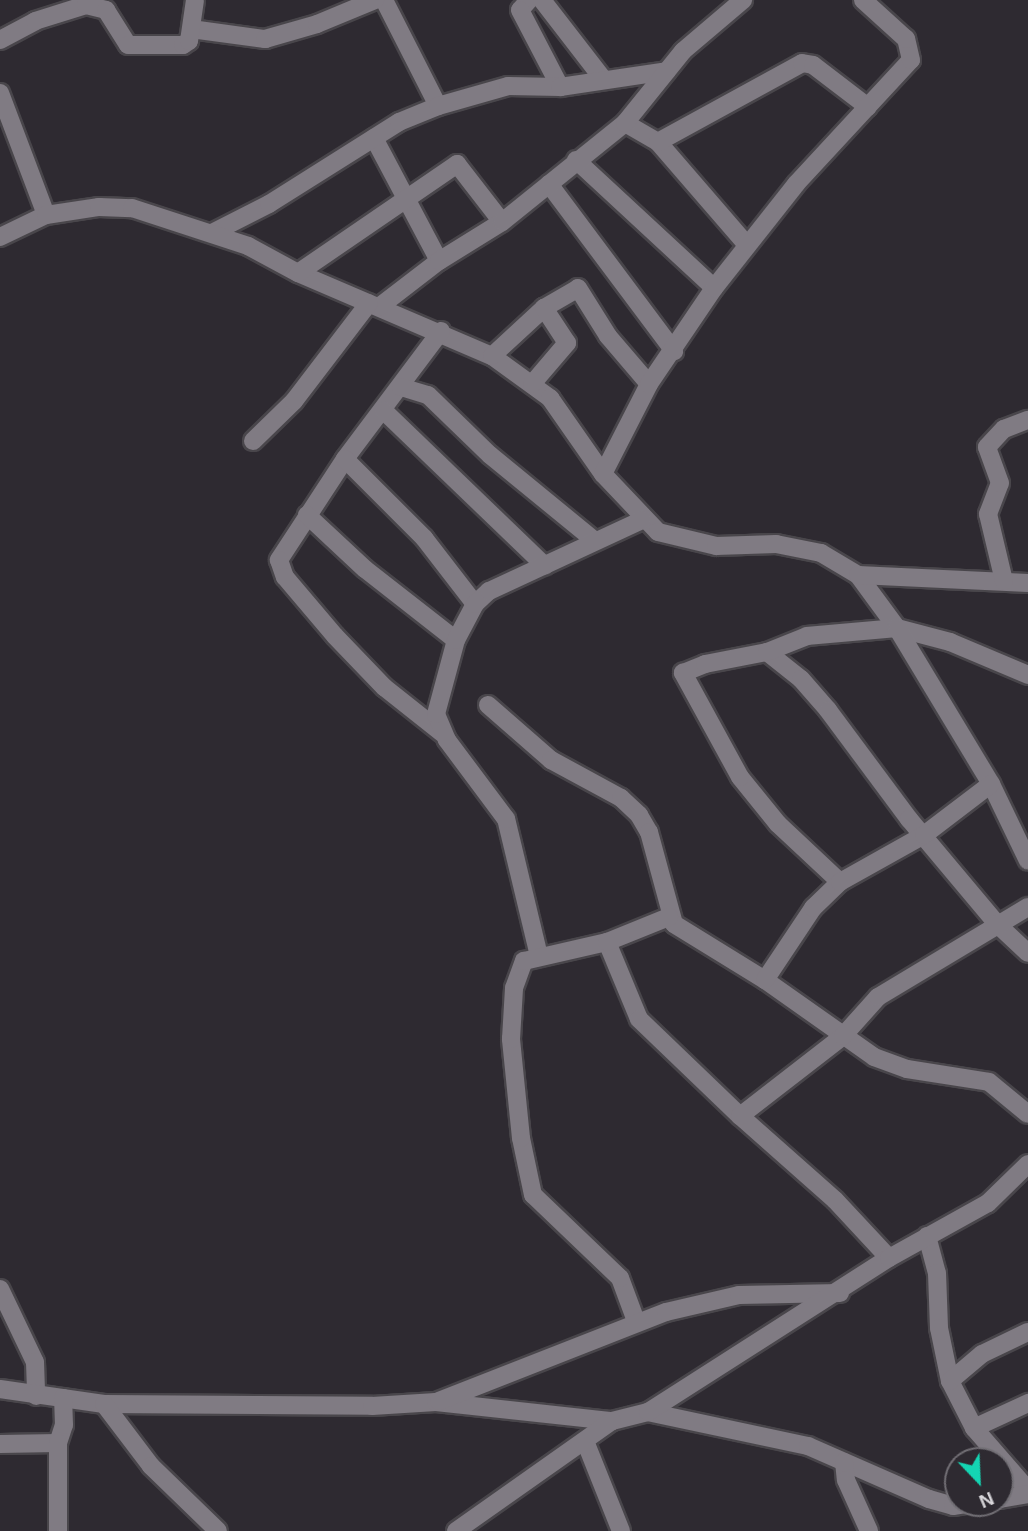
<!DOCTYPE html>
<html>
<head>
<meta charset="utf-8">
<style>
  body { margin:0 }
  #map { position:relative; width:1028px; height:1531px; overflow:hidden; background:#2e2a31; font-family:Helvetica,sans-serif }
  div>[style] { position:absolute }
  .roads { filter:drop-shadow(2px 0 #49464b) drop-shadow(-2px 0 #49464b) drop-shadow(0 2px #49464b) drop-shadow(0 -2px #49464b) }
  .minor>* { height:18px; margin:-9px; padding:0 9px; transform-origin:9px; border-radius:9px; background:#807b83 }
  span { translate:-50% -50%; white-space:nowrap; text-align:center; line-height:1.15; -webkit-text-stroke:5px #2e2a31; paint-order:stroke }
  .north { position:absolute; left:944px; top:1447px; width:70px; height:70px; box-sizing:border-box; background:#2e2a31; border:2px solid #726f75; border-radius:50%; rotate:157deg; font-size:19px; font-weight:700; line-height:28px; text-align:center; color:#d9d7db }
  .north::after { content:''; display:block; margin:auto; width:24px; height:32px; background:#14d5b3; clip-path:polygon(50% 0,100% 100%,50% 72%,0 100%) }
</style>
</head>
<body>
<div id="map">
  <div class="roads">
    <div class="minor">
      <i style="left:384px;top:0;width:119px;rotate:63deg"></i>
      <i style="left:529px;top:0;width:13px;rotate:132deg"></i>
      <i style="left:520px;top:10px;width:87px;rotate:62.5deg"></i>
      <i style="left:542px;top:0;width:100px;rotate:52.3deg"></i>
      <i style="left:191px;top:29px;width:75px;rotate:7.7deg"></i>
      <i style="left:265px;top:39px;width:54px;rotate:-16.1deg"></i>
      <i style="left:317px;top:24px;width:63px;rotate:-22.5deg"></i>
      <i style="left:0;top:40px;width:40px;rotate:-28deg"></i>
      <i style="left:35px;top:21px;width:53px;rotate:-17.4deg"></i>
      <i style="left:86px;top:5px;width:21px;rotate:14deg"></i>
      <i style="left:106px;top:10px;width:41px;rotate:57.8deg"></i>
      <i style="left:128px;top:45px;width:55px"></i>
      <i style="left:183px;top:45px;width:7px;rotate:-34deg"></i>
      <i style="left:189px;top:41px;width:41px;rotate:-81.7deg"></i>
      <i style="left:0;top:93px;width:130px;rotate:69.3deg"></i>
      <i style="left:625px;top:123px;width:38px;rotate:30deg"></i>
      <i style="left:658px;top:142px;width:136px;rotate:49.2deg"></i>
      <i style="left:374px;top:138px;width:139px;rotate:62.1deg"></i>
      <i style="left:658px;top:142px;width:164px;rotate:-28.7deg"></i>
      <i style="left:802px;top:63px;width:11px;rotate:10deg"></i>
      <i style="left:813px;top:65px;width:69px;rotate:37.4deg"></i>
      <i style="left:576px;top:160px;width:188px;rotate:42.8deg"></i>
      <i style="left:549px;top:184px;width:209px;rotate:53.2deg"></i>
      <i style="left:212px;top:233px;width:64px;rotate:-27deg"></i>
      <i style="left:269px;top:204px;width:154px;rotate:-32.2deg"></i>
      <i style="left:399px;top:122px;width:42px;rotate:-22.3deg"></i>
      <i style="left:438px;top:106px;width:73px;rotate:-15.9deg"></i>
      <i style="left:508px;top:86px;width:52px;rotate:1.1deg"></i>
      <i style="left:560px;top:87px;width:108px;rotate:-8.5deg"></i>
      <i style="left:0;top:237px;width:51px;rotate:-25.6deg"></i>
      <i style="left:46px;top:215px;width:54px;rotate:-8.6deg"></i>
      <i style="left:99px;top:207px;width:33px;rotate:2deg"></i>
      <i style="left:132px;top:208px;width:122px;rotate:18.1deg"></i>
      <i style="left:248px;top:246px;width:57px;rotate:28.4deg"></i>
      <i style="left:298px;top:273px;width:211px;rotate:23.2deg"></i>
      <i style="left:492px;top:356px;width:72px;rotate:35.9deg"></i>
      <i style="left:550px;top:398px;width:93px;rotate:55.1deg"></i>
      <i style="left:603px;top:474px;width:80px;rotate:46.5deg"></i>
      <i style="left:658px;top:532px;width:60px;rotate:13.6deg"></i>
      <i style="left:716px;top:546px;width:60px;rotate:-1.9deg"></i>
      <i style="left:776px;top:544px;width:46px;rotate:11.3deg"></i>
      <i style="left:821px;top:553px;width:43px;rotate:30.7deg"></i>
      <i style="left:858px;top:575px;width:66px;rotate:53.7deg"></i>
      <i style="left:897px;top:628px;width:55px;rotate:14.8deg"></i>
      <i style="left:950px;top:642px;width:85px;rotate:22.9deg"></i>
      <i style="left:298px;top:273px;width:193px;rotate:-34.4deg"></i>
      <i style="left:457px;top:164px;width:73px;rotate:52.2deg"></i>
      <i style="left:379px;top:307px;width:76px;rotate:-37.5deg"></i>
      <i style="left:439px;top:261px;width:74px;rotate:-31.8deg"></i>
      <i style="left:502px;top:222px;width:158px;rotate:-38.8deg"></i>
      <i style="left:625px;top:123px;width:92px;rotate:-51.1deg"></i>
      <i style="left:683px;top:51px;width:79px;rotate:-40.4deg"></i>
      <i style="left:441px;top:331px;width:160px;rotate:126.9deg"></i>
      <i style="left:345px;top:459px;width:121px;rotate:123.2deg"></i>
      <i style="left:279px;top:560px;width:18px;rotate:71deg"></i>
      <i style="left:285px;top:577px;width:77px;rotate:49.7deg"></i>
      <i style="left:335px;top:636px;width:71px;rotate:46.1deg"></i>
      <i style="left:384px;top:687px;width:74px;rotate:38.4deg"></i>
      <i style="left:492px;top:356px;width:71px;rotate:-42.7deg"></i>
      <i style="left:544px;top:308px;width:39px;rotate:-30deg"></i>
      <i style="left:578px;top:288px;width:57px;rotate:58deg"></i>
      <i style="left:608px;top:336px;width:63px;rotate:49.5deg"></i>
      <i style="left:532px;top:384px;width:54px;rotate:-49.5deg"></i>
      <i style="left:567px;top:343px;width:42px;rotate:-123.3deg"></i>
      <i style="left:401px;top:387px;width:28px;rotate:17deg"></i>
      <i style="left:428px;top:395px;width:86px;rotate:44.1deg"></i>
      <i style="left:490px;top:455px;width:134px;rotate:39.3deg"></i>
      <i style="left:384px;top:411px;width:223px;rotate:43.9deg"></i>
      <i style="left:253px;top:441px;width:57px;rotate:-44.3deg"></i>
      <i style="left:294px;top:401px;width:123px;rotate:-52.6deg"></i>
      <i style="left:345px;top:459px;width:112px;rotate:45deg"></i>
      <i style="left:424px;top:538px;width:83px;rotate:52.3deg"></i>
      <i style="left:603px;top:474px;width:101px;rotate:-62.9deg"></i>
      <i style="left:649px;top:384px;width:116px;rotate:-55.9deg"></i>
      <i style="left:714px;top:288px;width:132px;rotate:-51.7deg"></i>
      <i style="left:796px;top:184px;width:169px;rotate:-47.2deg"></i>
      <i style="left:911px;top:60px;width:22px;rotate:-103deg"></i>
      <i style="left:906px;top:39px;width:58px;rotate:-137.8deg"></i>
      <i style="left:307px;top:515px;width:79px;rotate:43deg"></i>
      <i style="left:365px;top:569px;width:115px;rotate:38deg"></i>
      <i style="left:858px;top:575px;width:170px;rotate:2.7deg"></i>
      <i style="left:1004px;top:581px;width:69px;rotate:-103.4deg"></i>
      <i style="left:988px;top:514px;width:33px;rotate:-69deg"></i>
      <i style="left:1000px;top:483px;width:38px;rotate:-110deg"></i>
      <i style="left:987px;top:447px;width:25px;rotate:-47deg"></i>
      <i style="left:1004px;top:429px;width:26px;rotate:-21deg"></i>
      <i style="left:767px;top:652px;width:43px;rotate:38.5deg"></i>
      <i style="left:801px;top:679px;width:41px;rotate:48.9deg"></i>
      <i style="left:828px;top:710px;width:136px;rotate:53.4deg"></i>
      <i style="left:909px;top:819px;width:137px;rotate:50deg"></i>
      <i style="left:997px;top:924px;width:42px;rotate:43.1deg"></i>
      <i style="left:488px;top:705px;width:84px;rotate:41.1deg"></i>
      <i style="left:551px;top:760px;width:80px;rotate:28.5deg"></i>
      <i style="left:621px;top:798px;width:25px;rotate:43deg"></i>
      <i style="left:639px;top:815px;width:20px;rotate:60deg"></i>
      <i style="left:649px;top:832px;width:95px;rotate:74.8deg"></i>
      <i style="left:674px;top:924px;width:107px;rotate:31.6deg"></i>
      <i style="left:765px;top:980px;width:133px;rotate:35.2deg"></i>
      <i style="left:874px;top:1057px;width:35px;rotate:20deg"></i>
      <i style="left:907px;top:1069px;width:83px;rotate:9deg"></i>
      <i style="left:989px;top:1082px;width:50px;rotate:39.4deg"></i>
      <i style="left:840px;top:882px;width:85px;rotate:-136.9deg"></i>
      <i style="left:778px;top:824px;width:60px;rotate:-129deg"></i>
      <i style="left:740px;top:777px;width:119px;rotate:-118.7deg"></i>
      <i style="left:683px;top:673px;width:24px;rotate:-22deg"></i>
      <i style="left:705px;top:664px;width:63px;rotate:-11deg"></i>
      <i style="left:767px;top:652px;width:43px;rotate:-21.8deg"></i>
      <i style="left:807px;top:636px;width:90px;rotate:-5.1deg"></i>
      <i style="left:897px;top:628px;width:182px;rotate:58.9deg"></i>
      <i style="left:991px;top:784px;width:85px;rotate:64.3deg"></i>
      <i style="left:607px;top:942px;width:83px;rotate:67.4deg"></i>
      <i style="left:639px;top:1019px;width:140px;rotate:43.8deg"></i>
      <i style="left:539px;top:956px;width:141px;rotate:-103.5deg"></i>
      <i style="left:506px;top:819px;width:99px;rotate:-126.8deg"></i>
      <i style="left:447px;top:740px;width:28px;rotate:-113deg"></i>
      <i style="left:436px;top:714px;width:77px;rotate:-74.9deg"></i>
      <i style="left:456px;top:640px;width:41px;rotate:-62.2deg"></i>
      <i style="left:475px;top:604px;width:19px;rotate:-43deg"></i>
      <i style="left:489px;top:591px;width:169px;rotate:-24.9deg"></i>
      <i style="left:765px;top:980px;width:87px;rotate:-56.3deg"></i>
      <i style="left:813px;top:908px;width:37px;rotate:-44deg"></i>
      <i style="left:840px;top:882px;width:96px;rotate:-29.2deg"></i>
      <i style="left:924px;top:835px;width:84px;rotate:-37.3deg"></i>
      <i style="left:927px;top:1236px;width:38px;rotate:75deg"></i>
      <i style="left:937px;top:1273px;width:55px;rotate:87.9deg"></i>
      <i style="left:939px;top:1328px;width:54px;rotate:78.3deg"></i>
      <i style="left:950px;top:1381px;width:53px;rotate:62.9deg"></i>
      <i style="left:974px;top:1428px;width:82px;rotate:48.9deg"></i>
      <i style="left:889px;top:1258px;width:79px;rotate:-133deg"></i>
      <i style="left:835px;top:1200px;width:127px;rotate:-138.5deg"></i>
      <i style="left:740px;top:1116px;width:130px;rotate:-37.8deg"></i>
      <i style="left:843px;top:1036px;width:52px;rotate:-48.1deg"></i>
      <i style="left:878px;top:997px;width:175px;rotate:-31deg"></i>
      <i style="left:0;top:1289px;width:81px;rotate:64.4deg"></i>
      <i style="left:35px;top:1362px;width:34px;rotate:88deg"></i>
      <i style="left:636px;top:1321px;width:46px;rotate:-110.4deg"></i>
      <i style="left:620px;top:1278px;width:120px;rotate:-136.3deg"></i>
      <i style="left:533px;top:1195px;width:58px;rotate:-101.9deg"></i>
      <i style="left:521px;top:1138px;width:100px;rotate:-95.8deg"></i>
      <i style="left:511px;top:1039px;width:51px;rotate:-86.6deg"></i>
      <i style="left:514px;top:988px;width:29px;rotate:-70deg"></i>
      <i style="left:524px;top:961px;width:85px;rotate:-12.9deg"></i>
      <i style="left:607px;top:942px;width:67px;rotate:-22deg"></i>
      <i style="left:950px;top:1381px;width:42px;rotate:-40.2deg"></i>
      <i style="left:982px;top:1354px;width:51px;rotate:-25.6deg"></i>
      <i style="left:0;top:1389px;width:105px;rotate:8.2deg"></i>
      <i style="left:104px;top:1404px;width:268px;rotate:0.4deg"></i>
      <i style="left:372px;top:1406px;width:64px;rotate:-3.6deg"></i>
      <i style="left:436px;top:1402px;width:177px;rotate:6.2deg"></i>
      <i style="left:612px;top:1421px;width:37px;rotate:-14deg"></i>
      <i style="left:648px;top:1412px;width:164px;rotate:12deg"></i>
      <i style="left:808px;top:1446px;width:132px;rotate:23.7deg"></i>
      <i style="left:929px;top:1499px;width:25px;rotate:16deg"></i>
      <i style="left:953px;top:1506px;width:20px;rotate:-9deg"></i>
      <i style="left:439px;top:1401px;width:244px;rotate:-21.4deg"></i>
      <i style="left:666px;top:1312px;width:75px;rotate:-13.1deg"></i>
      <i style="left:739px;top:1295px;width:101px;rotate:-1.1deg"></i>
      <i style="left:104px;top:1404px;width:78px;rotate:52.8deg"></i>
      <i style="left:151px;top:1466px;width:93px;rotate:44.1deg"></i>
      <i style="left:648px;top:1412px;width:286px;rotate:-32.6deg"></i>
      <i style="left:889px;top:1258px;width:113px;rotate:-29.1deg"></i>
      <i style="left:988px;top:1203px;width:56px;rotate:-44.3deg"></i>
      <i style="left:974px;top:1428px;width:60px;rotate:-24.8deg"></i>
      <i style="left:585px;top:1441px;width:97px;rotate:68.2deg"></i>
      <i style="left:0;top:1444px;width:58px;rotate:-1deg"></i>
      <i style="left:58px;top:1443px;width:19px;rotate:-72deg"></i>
      <i style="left:64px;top:1425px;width:27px;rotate:-92deg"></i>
      <i style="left:844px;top:1462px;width:18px;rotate:84deg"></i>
      <i style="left:846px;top:1480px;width:56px;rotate:65.7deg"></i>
      <i style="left:1000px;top:1499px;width:28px;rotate:-10deg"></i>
      <i style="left:58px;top:1531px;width:88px;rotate:-90deg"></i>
      <i style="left:456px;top:1531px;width:191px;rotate:-35.2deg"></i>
    </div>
  </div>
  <div class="north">N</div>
</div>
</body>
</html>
